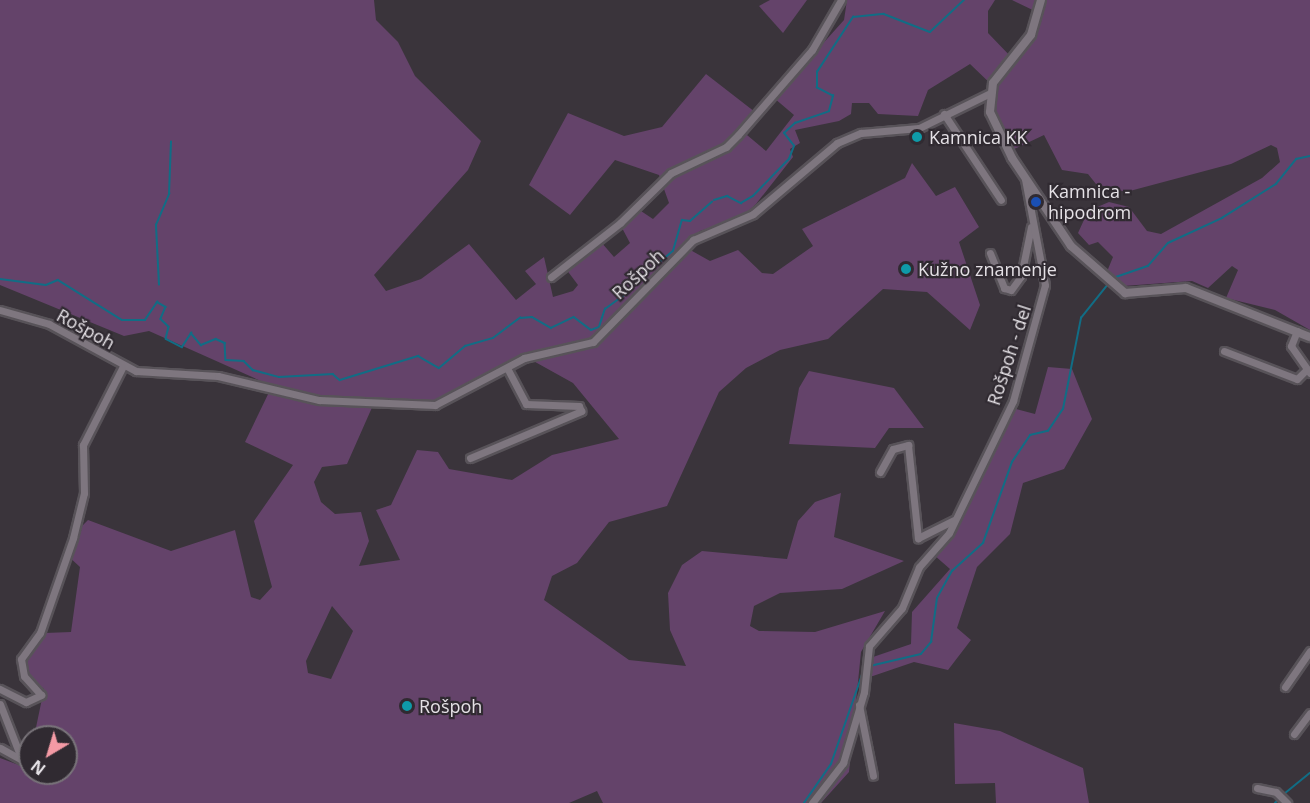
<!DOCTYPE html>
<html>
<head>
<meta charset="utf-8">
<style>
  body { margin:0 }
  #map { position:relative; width:1310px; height:803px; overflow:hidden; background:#3a343b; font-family:"Open Sans",sans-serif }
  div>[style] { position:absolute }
  .green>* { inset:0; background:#64436a }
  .stream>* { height:1.5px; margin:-0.75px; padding:0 0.75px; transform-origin:0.75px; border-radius:0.75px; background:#116d85 }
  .roads { filter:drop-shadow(2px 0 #585359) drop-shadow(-2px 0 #585359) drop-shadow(0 2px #585359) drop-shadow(0 -2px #585359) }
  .minor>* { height:7px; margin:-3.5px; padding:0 3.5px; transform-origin:3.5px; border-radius:3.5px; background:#7e767f }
  .tertiary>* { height:8px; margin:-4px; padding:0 4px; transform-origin:4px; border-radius:4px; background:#7e767f }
  .dots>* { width:16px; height:16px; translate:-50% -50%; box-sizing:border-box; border:3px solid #302a31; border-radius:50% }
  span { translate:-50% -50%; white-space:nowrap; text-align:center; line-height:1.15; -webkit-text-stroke:4.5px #302a31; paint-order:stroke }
  .poi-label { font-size:18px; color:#e5e1e6 }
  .left { translate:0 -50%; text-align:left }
  .street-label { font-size:18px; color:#e5e1e6 }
  .north { position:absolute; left:18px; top:725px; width:60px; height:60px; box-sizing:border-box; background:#302a31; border:2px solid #787379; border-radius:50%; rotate:218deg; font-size:16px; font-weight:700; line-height:24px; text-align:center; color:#e5e1e6 }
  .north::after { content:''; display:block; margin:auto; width:21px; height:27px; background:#f49aa5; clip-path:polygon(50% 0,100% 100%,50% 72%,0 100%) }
</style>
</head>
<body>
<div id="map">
  <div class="green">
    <i style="clip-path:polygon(evenodd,0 0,374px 0,376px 20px,398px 42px,415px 76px,481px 141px,468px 170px,374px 275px,386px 291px,421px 279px,469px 244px,516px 300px,536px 284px,525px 271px,544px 257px,553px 297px,573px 291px,578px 285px,566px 269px,601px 242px,614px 257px,630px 243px,621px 226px,638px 209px,653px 219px,669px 203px,659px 175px,615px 160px,570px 215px,529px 185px,568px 113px,624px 136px,662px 127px,706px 74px,755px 112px,741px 130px,766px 151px,794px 115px,774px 98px,844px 20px,847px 0,995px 0,988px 11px,988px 33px,1014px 60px,1030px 43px,1041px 14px,1012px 0,1310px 0,1310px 330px,1275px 310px,1226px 298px,1238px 270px,1232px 266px,1208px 288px,1192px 281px,1123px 286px,1106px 274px,1113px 257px,1098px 242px,1089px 245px,1078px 233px,1088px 211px,1109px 202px,1129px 207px,1147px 231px,1161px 234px,1262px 178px,1280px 162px,1277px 148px,1271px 145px,1231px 164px,1126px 192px,1096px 184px,1088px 174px,1062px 170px,1044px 135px,1010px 151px,993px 110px,995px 88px,970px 64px,928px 90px,918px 116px,878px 114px,869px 103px,852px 103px,851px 114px,839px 121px,795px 130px,800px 143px,790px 149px,793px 157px,756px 204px,742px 217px,700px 231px,685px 247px,710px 261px,738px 250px,762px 273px,773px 274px,813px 246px,802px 229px,905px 178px,912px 163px,936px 196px,955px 187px,979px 227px,959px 242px,980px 305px,970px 330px,927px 292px,883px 289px,828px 339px,780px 350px,746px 368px,719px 392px,667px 506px,609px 522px,577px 563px,552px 576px,544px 600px,629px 660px,686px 666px,670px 630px,668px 593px,682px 565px,702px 551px,787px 559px,798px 521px,815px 502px,841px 493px,834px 537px,904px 561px,842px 589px,780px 593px,754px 606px,750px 626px,759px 631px,815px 632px,885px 611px,861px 652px,849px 772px,821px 803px,603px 803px,597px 791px,569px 803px,0 803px,0 758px,27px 768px,30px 755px,30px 773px,66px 773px,66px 737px,34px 737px,44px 689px,26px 676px,29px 652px,45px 633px,71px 632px,80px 567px,68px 556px,78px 530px,88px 520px,171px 551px,235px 530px,251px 597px,260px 600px,272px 587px,254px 521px,293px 465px,245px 442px,272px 386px,149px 331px,124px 336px,0 285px,0 0,528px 358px,573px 383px,619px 439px,552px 455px,512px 480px,449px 469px,438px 452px,417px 450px,391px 505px,376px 510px,400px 560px,359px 566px,369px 541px,361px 512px,335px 514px,321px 502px,314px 482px,322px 467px,347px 464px,374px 403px,438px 404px,528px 358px,0 0,332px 606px,353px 631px,331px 679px,308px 673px,306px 661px,332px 606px)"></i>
    <i style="clip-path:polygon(770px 0,807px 0,783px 33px,759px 6px)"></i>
    <i style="clip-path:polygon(1048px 367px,1072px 369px,1092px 419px,1064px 469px,1023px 483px,1010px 534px,977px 567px,957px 628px,971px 640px,948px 670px,914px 662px,870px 677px,873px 657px,911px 644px,912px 612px,950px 569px,934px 555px,955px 530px,1016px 409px,1035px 414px)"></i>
    <i style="clip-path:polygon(809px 371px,894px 388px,924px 428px,889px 428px,875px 448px,789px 444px,799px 388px)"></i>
    <i style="clip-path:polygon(954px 723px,1000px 731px,1083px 768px,1089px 803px,996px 803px,995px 783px,955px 784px)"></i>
  </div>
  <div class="stream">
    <i style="left:714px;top:200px;width:14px;rotate:-17deg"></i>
    <i style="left:727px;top:196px;width:16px;rotate:27deg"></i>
    <i style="left:741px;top:203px;width:14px;rotate:-30deg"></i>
    <i style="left:753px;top:196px;width:52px;rotate:-45.8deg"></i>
    <i style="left:789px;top:159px;width:14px;rotate:-69deg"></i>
    <i style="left:794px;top:146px;width:16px;rotate:-128deg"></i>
    <i style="left:784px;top:133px;width:15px;rotate:-42deg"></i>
    <i style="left:795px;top:123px;width:36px;rotate:-19deg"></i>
    <i style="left:829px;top:111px;width:16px;rotate:-75deg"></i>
    <i style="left:833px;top:96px;width:18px;rotate:-153deg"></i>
    <i style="left:817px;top:88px;width:16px;rotate:-90deg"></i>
    <i style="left:817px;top:72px;width:66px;rotate:-56.8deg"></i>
    <i style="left:853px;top:17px;width:31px;rotate:-6deg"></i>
    <i style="left:884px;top:14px;width:49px;rotate:21.4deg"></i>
    <i style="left:930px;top:32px;width:47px;rotate:-43.3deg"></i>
    <i style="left:1113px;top:278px;width:37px;rotate:-19deg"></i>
    <i style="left:1148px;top:266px;width:30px;rotate:-49deg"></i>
    <i style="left:1168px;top:243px;width:60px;rotate:-24.8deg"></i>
    <i style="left:1222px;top:218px;width:64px;rotate:-32.2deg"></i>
    <i style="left:1276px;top:184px;width:32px;rotate:-51deg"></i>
    <i style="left:1296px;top:159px;width:14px;rotate:-12deg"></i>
    <i style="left:0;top:279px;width:46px;rotate:7.4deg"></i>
    <i style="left:46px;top:285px;width:13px;rotate:-23deg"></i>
    <i style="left:58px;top:280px;width:75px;rotate:32deg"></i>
    <i style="left:122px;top:320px;width:23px"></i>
    <i style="left:145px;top:320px;width:22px;rotate:-56deg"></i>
    <i style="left:157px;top:302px;width:10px;rotate:29deg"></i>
    <i style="left:166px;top:307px;width:13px;rotate:113deg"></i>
    <i style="left:161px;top:319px;width:11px;rotate:45deg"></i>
    <i style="left:169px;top:327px;width:12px;rotate:104deg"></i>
    <i style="left:166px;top:339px;width:18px;rotate:27deg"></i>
    <i style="left:182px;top:347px;width:17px;rotate:-57deg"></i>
    <i style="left:191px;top:333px;width:16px;rotate:50deg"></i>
    <i style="left:201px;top:345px;width:16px;rotate:-22deg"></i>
    <i style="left:216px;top:339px;width:10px;rotate:24deg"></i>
    <i style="left:225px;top:343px;width:17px;rotate:87deg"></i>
    <i style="left:226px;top:360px;width:18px;rotate:3deg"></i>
    <i style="left:244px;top:361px;width:13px;rotate:45deg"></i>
    <i style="left:253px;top:370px;width:27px;rotate:15deg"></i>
    <i style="left:279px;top:377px;width:54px;rotate:-3.2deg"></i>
    <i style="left:333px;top:374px;width:9px;rotate:41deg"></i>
    <i style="left:340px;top:380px;width:82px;rotate:-17.1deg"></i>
    <i style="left:418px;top:356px;width:24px;rotate:30deg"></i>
    <i style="left:439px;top:368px;width:34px;rotate:-40deg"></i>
    <i style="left:465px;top:346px;width:29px;rotate:-16deg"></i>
    <i style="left:493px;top:338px;width:34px;rotate:-37deg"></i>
    <i style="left:520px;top:318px;width:12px;rotate:-5deg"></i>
    <i style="left:532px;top:317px;width:22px;rotate:30deg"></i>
    <i style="left:551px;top:328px;width:25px;rotate:-26deg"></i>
    <i style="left:574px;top:317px;width:21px;rotate:37deg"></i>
    <i style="left:591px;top:330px;width:9px;rotate:-21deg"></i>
    <i style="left:599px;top:327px;width:19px;rotate:-72deg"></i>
    <i style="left:605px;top:309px;width:22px;rotate:-36deg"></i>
    <i style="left:623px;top:296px;width:14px;rotate:-82deg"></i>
    <i style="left:625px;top:282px;width:11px"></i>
    <i style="left:636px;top:282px;width:48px;rotate:-40deg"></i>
    <i style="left:673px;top:251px;width:32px;rotate:-74deg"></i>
    <i style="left:682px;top:220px;width:8px;rotate:7deg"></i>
    <i style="left:690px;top:221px;width:29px;rotate:-41deg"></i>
    <i style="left:159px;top:285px;width:60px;rotate:-92.9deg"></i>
    <i style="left:156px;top:225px;width:34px;rotate:-67deg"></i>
    <i style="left:169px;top:194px;width:52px;rotate:-87.8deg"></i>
    <i style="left:870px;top:666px;width:52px;rotate:-13.2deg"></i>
    <i style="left:921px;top:654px;width:16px;rotate:-50deg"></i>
    <i style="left:931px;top:642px;width:44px;rotate:-82.2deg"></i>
    <i style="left:937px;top:598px;width:31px;rotate:-61deg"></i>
    <i style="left:952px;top:571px;width:42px;rotate:-42.1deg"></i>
    <i style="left:983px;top:543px;width:86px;rotate:-70.3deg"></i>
    <i style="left:1012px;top:462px;width:32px;rotate:-56deg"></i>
    <i style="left:1030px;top:435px;width:18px;rotate:-13deg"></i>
    <i style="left:1048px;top:431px;width:27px;rotate:-56deg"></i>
    <i style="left:1063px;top:409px;width:93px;rotate:-78.8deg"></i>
    <i style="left:1081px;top:318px;width:45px;rotate:-51.3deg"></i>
    <i style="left:1284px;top:794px;width:33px;rotate:-39deg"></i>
    <i style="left:804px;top:803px;width:47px;rotate:-55.3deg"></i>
    <i style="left:831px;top:764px;width:101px;rotate:-70.8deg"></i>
    <i style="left:1275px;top:803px;width:3px;rotate:-45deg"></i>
  </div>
  <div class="roads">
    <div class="minor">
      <i style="left:944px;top:114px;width:103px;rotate:56.5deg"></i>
      <i style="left:990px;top:253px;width:38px;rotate:68deg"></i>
      <i style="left:1004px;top:288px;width:7px;rotate:16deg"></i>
      <i style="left:1011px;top:290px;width:17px;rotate:-54deg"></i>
      <i style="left:1021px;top:276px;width:50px;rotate:-78.5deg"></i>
      <i style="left:551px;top:277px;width:88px;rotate:-38deg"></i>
      <i style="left:620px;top:223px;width:71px;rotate:-44.4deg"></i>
      <i style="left:671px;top:173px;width:61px;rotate:-25.3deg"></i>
      <i style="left:726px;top:147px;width:17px;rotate:-45deg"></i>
      <i style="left:738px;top:135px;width:113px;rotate:-49deg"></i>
      <i style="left:812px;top:50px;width:58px;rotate:-59.9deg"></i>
      <i style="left:0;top:310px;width:51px;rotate:15.9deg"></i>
      <i style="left:49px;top:324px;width:99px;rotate:28.4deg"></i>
      <i style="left:136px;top:371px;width:82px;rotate:3.5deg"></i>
      <i style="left:218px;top:376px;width:104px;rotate:13.4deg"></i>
      <i style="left:319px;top:400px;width:116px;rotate:2.5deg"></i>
      <i style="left:435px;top:405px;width:101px;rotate:-27.8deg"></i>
      <i style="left:524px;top:358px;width:71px;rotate:-13.1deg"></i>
      <i style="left:593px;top:342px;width:143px;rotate:-45.6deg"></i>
      <i style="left:693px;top:240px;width:65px;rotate:-23.4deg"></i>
      <i style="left:753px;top:214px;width:110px;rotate:-40.2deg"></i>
      <i style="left:837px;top:143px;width:26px;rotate:-23deg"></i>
      <i style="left:861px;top:133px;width:58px;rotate:-4.9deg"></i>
      <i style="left:919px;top:128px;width:79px;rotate:-26.2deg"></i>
      <i style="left:1297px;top:331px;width:16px;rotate:112deg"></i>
      <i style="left:1291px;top:346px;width:33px;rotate:55deg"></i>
      <i style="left:1224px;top:351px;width:78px;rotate:21deg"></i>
      <i style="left:1297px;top:379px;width:14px;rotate:-45deg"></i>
      <i style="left:470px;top:458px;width:121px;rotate:-22.9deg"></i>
      <i style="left:581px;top:411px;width:5px;rotate:-112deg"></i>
      <i style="left:579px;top:406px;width:53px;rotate:-177.8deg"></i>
      <i style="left:526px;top:404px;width:41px;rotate:-117.8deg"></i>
      <i style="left:880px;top:472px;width:26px;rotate:-61deg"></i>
      <i style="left:893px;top:449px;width:16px;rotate:-15deg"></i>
      <i style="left:908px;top:445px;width:94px;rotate:83.9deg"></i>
      <i style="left:918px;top:538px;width:40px;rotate:-26.6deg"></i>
      <i style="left:1285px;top:687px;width:44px;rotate:-55.2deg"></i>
      <i style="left:0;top:689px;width:29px;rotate:27deg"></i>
      <i style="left:26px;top:702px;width:17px;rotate:-25deg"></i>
      <i style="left:41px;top:695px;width:25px;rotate:-132deg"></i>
      <i style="left:24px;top:676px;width:17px;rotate:-100deg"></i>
      <i style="left:21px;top:659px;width:32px;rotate:-54deg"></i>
      <i style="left:40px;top:633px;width:101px;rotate:-70.8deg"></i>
      <i style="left:73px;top:538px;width:46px;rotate:-76.3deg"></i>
      <i style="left:84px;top:493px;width:48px;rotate:-91.2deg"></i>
      <i style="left:83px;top:445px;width:89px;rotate:-63.1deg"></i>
      <i style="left:0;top:704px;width:60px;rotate:68.6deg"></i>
      <i style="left:22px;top:760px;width:25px;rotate:-151deg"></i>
      <i style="left:859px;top:705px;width:72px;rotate:78.8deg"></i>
      <i style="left:1294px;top:734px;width:26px;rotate:-53deg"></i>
      <i style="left:1257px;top:788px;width:19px;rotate:12deg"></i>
      <i style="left:1276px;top:792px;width:16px;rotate:45deg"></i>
      <i style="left:812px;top:803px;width:51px;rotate:-52.2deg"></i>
      <i style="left:843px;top:763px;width:74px;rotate:-73.5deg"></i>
      <i style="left:864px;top:692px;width:46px;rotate:-83.8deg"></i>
      <i style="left:869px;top:646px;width:50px;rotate:-49deg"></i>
      <i style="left:902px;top:608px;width:44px;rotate:-67.5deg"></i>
      <i style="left:919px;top:567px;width:45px;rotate:-48.6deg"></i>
      <i style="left:949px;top:533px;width:147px;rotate:-64.1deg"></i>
      <i style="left:1013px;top:401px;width:120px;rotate:-74.6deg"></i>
      <i style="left:1045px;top:285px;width:108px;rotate:-100.7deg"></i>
    </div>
    <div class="tertiary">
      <i style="left:1041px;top:0;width:36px;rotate:106deg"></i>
      <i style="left:1031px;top:35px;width:61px;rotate:128.4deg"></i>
      <i style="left:993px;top:83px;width:29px;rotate:96deg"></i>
      <i style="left:990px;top:112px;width:51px;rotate:64.4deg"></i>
      <i style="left:1012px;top:158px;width:106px;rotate:56.2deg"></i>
      <i style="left:1071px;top:246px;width:72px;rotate:41deg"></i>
      <i style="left:1125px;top:293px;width:61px;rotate:-4.7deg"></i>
      <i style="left:1186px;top:288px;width:133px;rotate:21.6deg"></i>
    </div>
  </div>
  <div class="dots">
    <i style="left:917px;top:137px;background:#0f9aa8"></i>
    <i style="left:1036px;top:202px;background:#1a4fb4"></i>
    <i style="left:906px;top:269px;background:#0f9aa8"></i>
    <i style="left:407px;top:706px;background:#0f9aa8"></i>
  </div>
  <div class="poi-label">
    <span class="left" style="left:929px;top:137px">Kamnica KK</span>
    <span class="left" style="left:1048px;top:202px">Kamnica -<br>hipodrom</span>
    <span class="left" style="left:918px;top:269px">Kužno znamenje</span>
    <span class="left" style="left:419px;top:706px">Rošpoh</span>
  </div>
  <div class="street-label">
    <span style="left:638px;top:274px;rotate:-43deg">Rošpoh</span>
    <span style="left:86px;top:329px;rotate:29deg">Rošpoh</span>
    <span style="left:1009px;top:355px;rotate:-72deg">Rošpoh - del</span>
  </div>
  <div class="north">N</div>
</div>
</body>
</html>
